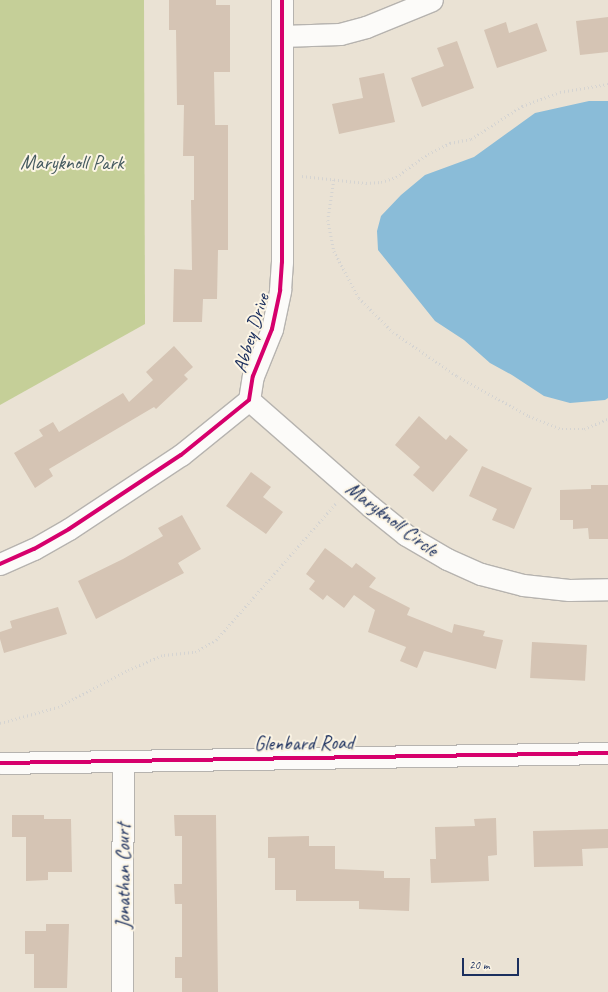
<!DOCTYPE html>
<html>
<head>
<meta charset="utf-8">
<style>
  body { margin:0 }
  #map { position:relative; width:608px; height:992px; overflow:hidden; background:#eae2d4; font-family:Caveat,sans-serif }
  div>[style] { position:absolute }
  .green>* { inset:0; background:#c5cf98 }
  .water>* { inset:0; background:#8abcd8 }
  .building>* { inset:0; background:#d5c4b4; transform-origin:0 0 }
  .path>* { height:2.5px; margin-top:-1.25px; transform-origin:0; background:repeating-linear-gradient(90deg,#d5d4d2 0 1px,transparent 0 4px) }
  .roads { filter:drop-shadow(1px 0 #b6b3af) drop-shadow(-1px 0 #b6b3af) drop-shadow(0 1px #b6b3af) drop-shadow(0 -1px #b6b3af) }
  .minor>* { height:21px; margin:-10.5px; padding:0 10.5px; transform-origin:10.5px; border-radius:10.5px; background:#fcfbf9 }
  .cycleway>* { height:4px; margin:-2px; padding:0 2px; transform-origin:2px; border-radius:2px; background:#d6006c }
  span { translate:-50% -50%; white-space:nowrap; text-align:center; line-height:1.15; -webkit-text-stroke:4px #fcf5e5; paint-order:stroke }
  .park-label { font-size:20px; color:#455a60 }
  .street-label { font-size:20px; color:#1b2f5e }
  .scale { position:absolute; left:462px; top:958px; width:57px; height:18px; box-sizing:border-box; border:2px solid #1b2f5e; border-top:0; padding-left:5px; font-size:12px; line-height:14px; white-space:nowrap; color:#1b2f5e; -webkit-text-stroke:3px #fcf5e5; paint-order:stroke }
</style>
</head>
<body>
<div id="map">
  <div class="green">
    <i style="clip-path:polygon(0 0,144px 0,145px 324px,0 405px)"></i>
  </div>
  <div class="water">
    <i style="clip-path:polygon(589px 101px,608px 101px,608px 398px,605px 400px,570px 403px,544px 396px,512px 375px,490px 363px,464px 340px,435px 321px,378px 250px,377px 231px,381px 216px,401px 195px,425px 175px,474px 157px,535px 113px)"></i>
  </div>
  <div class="building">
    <i style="clip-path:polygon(169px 0,216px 0,216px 5px,230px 5px,230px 72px,214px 72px,215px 125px,228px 125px,228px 250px,218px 250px,217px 299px,203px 299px,202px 322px,173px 322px,174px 269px,192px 270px,191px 200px,194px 200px,194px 156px,183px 156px,184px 105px,177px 105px,176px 30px,169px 30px)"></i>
    <i style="clip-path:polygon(608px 17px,608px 52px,580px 55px,576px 21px)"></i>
    <i style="clip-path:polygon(506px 22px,509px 33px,537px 23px,547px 51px,497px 68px,484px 30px)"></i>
    <i style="clip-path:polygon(457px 41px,474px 88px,422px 107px,411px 78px,444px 66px,437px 48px)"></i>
    <i style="clip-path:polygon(384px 73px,395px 122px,339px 134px,332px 104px,363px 98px,359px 78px)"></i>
    <i style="clip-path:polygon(174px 346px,193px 367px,184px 375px,188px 379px,156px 409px,154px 407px,49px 469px,53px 476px,35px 488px,14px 453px,43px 436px,39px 430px,53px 422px,59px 432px,123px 393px,129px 402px,153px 380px,146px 372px)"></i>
    <i style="clip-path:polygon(419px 416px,446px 440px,450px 435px,468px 450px,433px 492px,413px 475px,420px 467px,395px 445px)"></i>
    <i style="clip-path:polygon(482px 466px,532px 488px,514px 529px,492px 520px,497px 509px,469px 496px)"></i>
    <i style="clip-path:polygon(251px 472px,271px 487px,263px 497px,283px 512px,266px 534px,226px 506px)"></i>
    <i style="clip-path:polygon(591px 485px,608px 485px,608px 539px,589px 539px,588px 528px,573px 529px,573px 520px,560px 520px,560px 490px,591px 489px)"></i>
    <i style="clip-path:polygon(182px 515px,201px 549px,178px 563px,184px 573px,96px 619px,78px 581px,123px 559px,163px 536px,158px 528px)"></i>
    <i style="clip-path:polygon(325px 548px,352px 568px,356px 563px,376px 578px,369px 587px,410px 608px,407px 615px,452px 633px,454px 624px,485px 631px,483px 636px,503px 640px,496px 669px,424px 651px,417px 668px,400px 661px,406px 647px,368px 632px,375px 610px,354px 595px,344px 608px,327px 595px,323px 600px,309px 589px,315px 581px,306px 574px)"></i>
    <i style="clip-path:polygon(58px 607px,67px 634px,4px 653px,0 639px,0 632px,12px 628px,10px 621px)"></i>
    <i style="left:532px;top:642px;width:55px;height:36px;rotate:3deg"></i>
    <i style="clip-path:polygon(12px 815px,44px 815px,44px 819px,71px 819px,72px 872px,48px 872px,48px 880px,26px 881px,26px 837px,12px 837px)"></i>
    <i style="clip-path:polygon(174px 815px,216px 815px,218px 992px,182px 992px,182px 978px,175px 978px,175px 957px,182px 957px,182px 904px,175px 904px,174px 884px,182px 884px,182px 836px,175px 836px)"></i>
    <i style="clip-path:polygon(496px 818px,497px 855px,488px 856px,489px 881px,431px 883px,430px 859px,436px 859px,435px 827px,475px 826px,474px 819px)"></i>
    <i style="clip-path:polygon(608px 829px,608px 848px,582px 849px,583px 866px,534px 867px,533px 831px)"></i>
    <i style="clip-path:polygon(309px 836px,309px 846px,335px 846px,335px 869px,384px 871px,384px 878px,410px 878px,409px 911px,359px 909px,359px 901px,296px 901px,296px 890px,275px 890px,275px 858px,268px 858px,268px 837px)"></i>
    <i style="clip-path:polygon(46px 924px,69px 924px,67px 988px,34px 988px,34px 954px,25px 954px,25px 931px,46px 931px)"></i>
  </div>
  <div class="path">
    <i style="left:302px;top:176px;width:64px;rotate:6.2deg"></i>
    <i style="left:366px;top:183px;width:15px;rotate:-4deg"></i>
    <i style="left:381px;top:182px;width:16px;rotate:-18deg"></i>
    <i style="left:396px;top:177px;width:39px;rotate:-36deg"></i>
    <i style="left:428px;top:154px;width:25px;rotate:-27deg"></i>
    <i style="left:450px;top:143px;width:21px;rotate:-11deg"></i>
    <i style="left:471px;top:139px;width:61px;rotate:-32.9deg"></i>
    <i style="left:522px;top:106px;width:40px;rotate:-20.2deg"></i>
    <i style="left:560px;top:92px;width:49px;rotate:-9.5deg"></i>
    <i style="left:334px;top:180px;width:40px;rotate:98.5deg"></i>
    <i style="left:328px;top:220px;width:32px;rotate:79deg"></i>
    <i style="left:334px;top:251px;width:53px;rotate:62deg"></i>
    <i style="left:359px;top:298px;width:48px;rotate:45deg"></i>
    <i style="left:393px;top:332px;width:78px;rotate:34.5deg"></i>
    <i style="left:457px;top:376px;width:82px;rotate:29.1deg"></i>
    <i style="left:529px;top:416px;width:35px;rotate:22deg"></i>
    <i style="left:562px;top:429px;width:22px"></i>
    <i style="left:584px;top:429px;width:26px;rotate:-23deg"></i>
    <i style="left:0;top:723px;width:60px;rotate:-15.4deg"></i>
    <i style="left:58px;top:707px;width:79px;rotate:-27.9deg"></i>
    <i style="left:128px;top:670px;width:39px;rotate:-23deg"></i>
    <i style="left:164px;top:655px;width:31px;rotate:-6deg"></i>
    <i style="left:195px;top:652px;width:24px;rotate:-30deg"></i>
    <i style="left:216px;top:640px;width:184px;rotate:-48.8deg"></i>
  </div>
  <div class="roads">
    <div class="minor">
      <i style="left:282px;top:36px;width:58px;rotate:-2deg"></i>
      <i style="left:340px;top:34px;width:27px;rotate:-15deg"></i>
      <i style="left:366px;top:27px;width:71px;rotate:-22.2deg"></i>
      <i style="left:249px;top:400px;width:161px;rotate:41.2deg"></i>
      <i style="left:370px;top:506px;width:46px;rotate:38.9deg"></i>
      <i style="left:406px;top:535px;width:48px;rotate:30.3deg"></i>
      <i style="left:447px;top:559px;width:37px;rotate:24deg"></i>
      <i style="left:481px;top:574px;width:43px;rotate:14.7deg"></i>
      <i style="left:523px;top:585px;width:46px;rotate:6.2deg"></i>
      <i style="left:569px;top:590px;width:39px;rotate:-1deg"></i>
      <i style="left:0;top:564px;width:37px;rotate:-24deg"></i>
      <i style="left:34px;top:549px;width:40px;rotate:-29.7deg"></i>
      <i style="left:69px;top:529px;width:134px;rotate:-33.5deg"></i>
      <i style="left:181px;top:455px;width:87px;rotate:-39deg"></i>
      <i style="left:249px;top:400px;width:24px;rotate:-81deg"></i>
      <i style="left:253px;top:376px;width:51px;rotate:-68deg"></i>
      <i style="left:272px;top:329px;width:40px;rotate:-78deg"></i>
      <i style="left:280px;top:290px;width:28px;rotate:-86deg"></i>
      <i style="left:282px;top:262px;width:262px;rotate:-90deg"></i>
      <i style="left:0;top:763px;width:608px;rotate:-0.94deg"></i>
      <i style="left:122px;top:992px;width:231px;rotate:-89.8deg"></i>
    </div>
  </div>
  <div class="cycleway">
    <i style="left:0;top:564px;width:37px;rotate:-24deg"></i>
    <i style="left:34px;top:549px;width:40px;rotate:-29.7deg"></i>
    <i style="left:69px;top:529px;width:134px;rotate:-33.5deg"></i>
    <i style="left:181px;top:455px;width:87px;rotate:-39deg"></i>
    <i style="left:249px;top:400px;width:24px;rotate:-81deg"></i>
    <i style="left:253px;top:376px;width:51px;rotate:-68deg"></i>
    <i style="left:272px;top:329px;width:40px;rotate:-78deg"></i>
    <i style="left:280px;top:290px;width:28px;rotate:-86deg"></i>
    <i style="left:282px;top:262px;width:262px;rotate:-90deg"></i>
    <i style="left:0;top:763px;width:608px;rotate:-0.94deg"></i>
  </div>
  <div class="park-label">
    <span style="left:72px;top:162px">Maryknoll Park</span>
  </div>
  <div class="street-label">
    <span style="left:251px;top:333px;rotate:-73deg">Abbey Drive</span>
    <span style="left:392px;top:519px;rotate:37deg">Maryknoll Circle</span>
    <span style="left:304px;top:743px;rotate:-1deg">Glenbard Road</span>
    <span style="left:123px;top:876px;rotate:-90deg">Jonathan Court</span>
  </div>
  <div class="scale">20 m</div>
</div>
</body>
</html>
